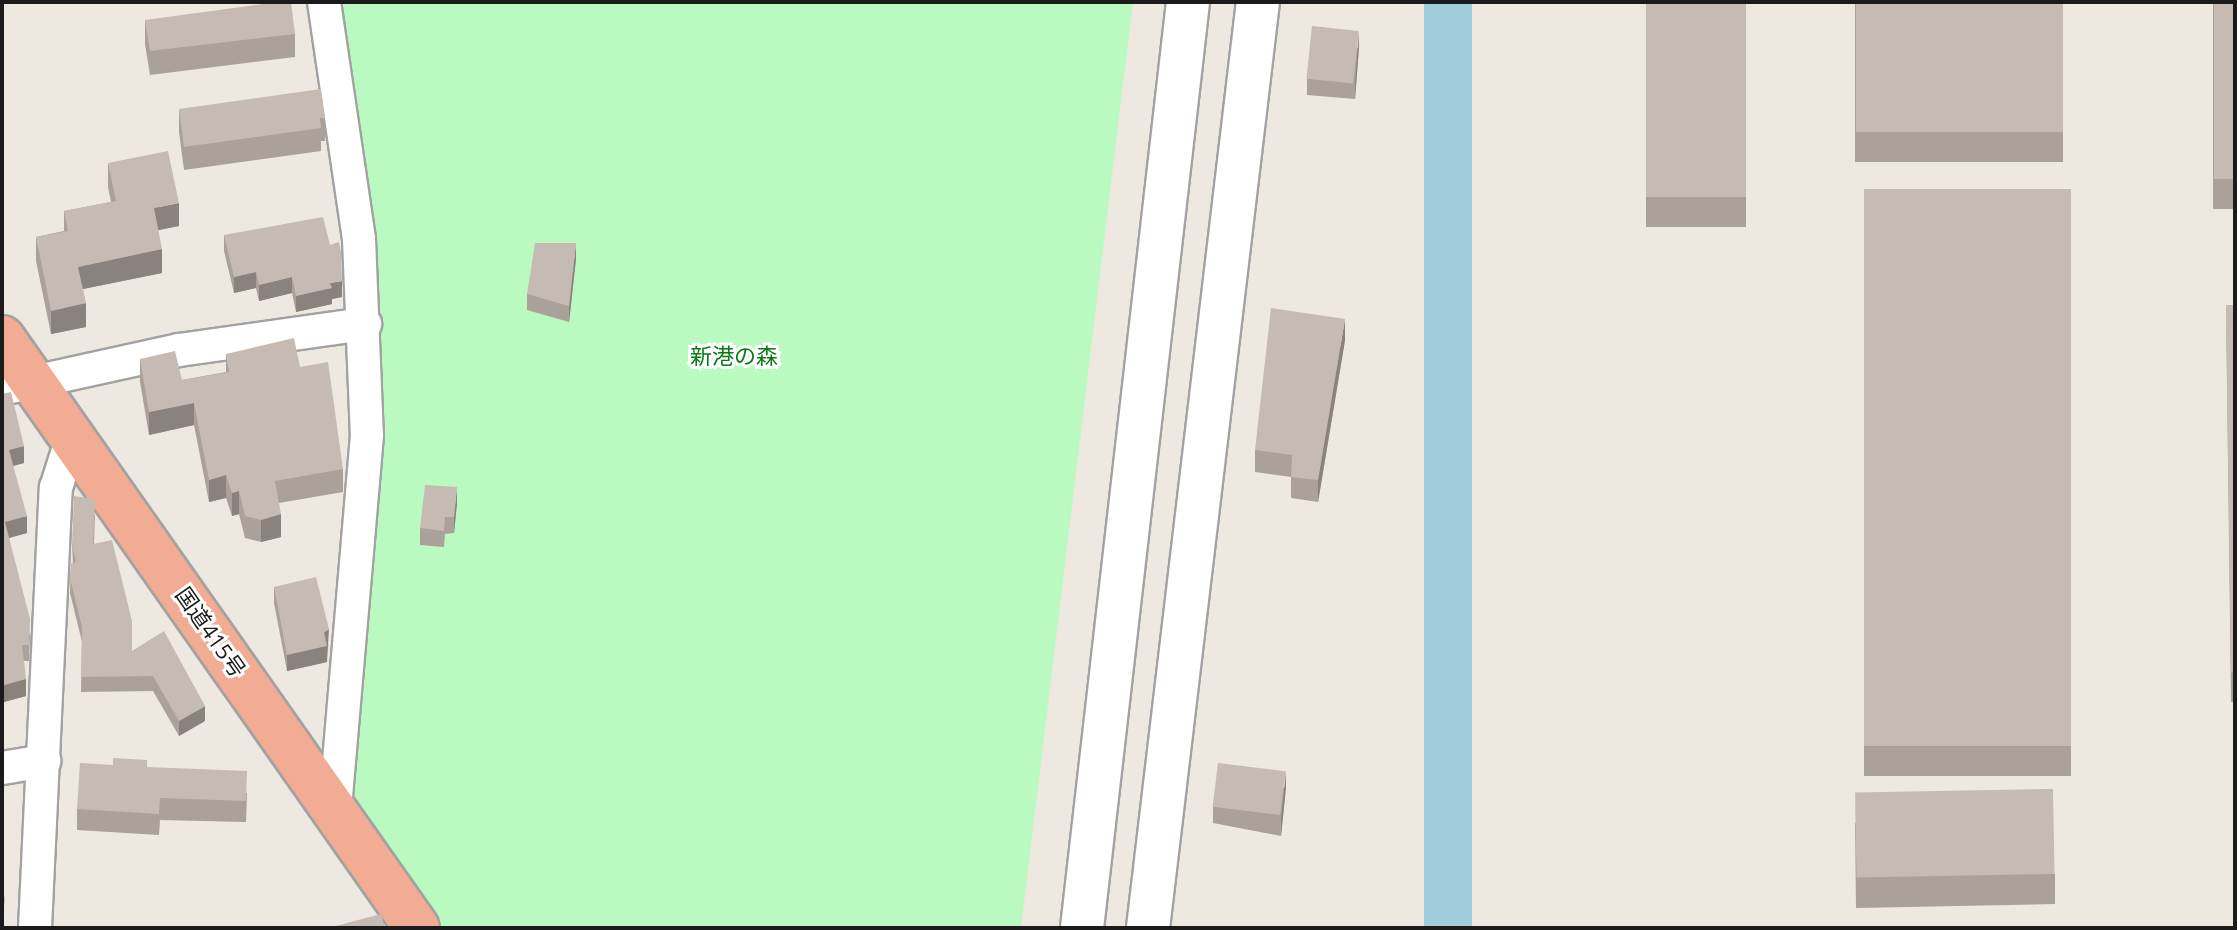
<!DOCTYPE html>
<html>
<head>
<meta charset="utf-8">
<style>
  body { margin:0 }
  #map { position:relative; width:2237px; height:930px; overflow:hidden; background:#ede9e0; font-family:"Open Sans","Noto Sans JP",sans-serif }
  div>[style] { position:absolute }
  .park>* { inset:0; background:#bafac1 }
  .water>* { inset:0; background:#9fcddc; transform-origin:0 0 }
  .roads { filter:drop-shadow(2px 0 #a2a2a2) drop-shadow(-2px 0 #a2a2a2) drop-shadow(0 2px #a2a2a2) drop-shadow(0 -2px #a2a2a2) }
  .minor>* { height:32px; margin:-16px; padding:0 16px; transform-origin:16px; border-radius:16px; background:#fff }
  .tertiary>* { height:42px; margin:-21px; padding:0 21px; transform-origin:21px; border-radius:21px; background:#fff }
  .trunk>* { height:44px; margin:-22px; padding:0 22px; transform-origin:22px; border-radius:22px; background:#f2ac94 }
  .wall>* { inset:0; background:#a9a19a; transform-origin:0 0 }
  .shaded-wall>* { inset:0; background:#8a837d }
  .building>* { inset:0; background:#c5bbb3; transform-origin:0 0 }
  span { translate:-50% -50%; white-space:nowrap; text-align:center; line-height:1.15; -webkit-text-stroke:6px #fff; paint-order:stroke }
  .park-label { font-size:22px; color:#097915 }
  .street-label { font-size:22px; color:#1b1b1b }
  .frame { position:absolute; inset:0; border:4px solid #1b1b1b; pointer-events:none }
</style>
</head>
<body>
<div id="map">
  <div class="park">
    <i style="clip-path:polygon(337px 2px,1133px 2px,1021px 928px,433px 928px,341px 791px,386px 428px)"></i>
  </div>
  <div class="water">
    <i style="left:1424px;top:2px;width:48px;height:933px"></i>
  </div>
  <div class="roads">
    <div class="minor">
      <i style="left:324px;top:2px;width:240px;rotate:81.6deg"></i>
      <i style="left:359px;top:239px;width:196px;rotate:87.7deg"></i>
      <i style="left:367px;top:435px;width:373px;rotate:94.9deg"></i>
      <i style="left:2px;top:389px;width:181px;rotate:-12.4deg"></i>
      <i style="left:179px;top:350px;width:188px;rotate:-8deg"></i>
      <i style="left:2px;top:768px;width:43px;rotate:-9.5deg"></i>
      <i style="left:35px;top:928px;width:441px;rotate:-87.3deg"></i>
      <i style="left:56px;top:488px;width:52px;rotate:-72.3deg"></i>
    </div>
    <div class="tertiary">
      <i style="left:1082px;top:928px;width:932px;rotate:-83.47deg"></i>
      <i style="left:1148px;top:928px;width:933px;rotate:-83.23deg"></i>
    </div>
    <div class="trunk">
      <i style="left:2px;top:338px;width:721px;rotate:54.88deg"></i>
    </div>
  </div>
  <div class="wall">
    <i style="left:1646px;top:2px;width:100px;height:225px"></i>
    <i style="left:1855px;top:2px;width:208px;height:160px"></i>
    <i style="left:2213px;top:2px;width:22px;height:207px"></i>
    <i style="clip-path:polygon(145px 20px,295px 34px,295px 57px,150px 75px,145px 44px)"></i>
    <i style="clip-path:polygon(1359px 47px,1355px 99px,1307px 95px,1307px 79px)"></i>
    <i style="clip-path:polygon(179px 109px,325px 118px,325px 141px,321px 141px,321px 151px,184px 170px,179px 132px)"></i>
    <i style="clip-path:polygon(108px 163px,179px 226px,158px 230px,162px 273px,83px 289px,86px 327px,51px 334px,36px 261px,36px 237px,64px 231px,64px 211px,111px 202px,108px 187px)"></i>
    <i style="left:2071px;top:189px;width:587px;height:207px;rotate:90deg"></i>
    <i style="clip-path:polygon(224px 235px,342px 297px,332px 299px,332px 304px,296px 312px,292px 293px,259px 301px,256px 288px,234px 293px,224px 251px)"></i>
    <i style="clip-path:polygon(576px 259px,569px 322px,527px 310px,527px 294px)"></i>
    <i style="clip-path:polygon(2226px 305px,2235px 305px,2235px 702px,2231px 702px)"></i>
    <i style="clip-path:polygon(1345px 340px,1318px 502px,1291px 498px,1291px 477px,1255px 472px,1255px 450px)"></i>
    <i style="clip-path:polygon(226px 354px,300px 367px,343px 469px,343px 492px,279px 503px,281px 537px,261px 542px,245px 538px,239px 514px,232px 516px,226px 498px,209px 502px,194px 425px,149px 435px,140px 382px,140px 359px,182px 380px,226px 372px)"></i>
    <i style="clip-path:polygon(2px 394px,24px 463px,13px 466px,27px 533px,9px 538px,30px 636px,29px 661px,24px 661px,26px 696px,4px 702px,2px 695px)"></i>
    <i style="clip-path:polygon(457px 503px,454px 533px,445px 534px,444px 547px,420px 545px,420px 528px)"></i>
    <i style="clip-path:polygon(95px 514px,94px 544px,132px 651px,205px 721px,179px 736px,153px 691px,81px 692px,82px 642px,70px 593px,71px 564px,73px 563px,72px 544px)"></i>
    <i style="clip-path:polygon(274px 587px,329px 646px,327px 646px,327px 662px,287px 671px,274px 603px)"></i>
    <i style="clip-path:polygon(147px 767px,247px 793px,246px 822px,160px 820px,159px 835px,77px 830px,77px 809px)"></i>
    <i style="clip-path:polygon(1286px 787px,1281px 836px,1213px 823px,1213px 807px)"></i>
    <i style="clip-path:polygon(1855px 823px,2055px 874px,2055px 904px,1856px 908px)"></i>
  </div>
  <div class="shaded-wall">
    <i style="clip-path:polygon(1359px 31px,1359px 47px,1355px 99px,1355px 83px)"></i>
    <i style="clip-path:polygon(179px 203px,179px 226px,154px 231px,154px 208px)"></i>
    <i style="clip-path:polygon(576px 243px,576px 259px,569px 322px,569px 306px)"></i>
    <i style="clip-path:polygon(162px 249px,162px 273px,78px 290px,78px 267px)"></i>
    <i style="clip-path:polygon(256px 272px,256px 288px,234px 293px,234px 277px)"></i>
    <i style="clip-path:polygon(292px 277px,292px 293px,259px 301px,259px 285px)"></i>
    <i style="clip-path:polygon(342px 281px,342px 297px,332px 299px,332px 304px,296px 312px,296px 296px,330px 283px)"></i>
    <i style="clip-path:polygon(86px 303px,86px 327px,51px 334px,51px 311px)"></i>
    <i style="clip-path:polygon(1345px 319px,1345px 340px,1318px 502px,1318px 480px)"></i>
    <i style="clip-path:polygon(194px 403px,194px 425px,149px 435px,149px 412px)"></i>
    <i style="clip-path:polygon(24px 446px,24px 463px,9px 467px,9px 450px)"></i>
    <i style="clip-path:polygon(226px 475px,226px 498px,209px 502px,209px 480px)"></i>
    <i style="clip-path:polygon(457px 487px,457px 503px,454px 533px,454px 517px)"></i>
    <i style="clip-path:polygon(239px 491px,239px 514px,232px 516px,232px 493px)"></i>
    <i style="clip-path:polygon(281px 514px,281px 537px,261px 542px,261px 520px)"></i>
    <i style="clip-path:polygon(27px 516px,27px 533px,5px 539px,5px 522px)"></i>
    <i style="clip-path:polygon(329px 629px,327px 662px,287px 671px,287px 655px)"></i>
    <i style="clip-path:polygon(26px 679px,26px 696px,4px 702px,4px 685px)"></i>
    <i style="clip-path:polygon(205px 706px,205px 721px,179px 736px,179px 721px)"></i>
    <i style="clip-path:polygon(1286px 771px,1286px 787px,1281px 836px,1281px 819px)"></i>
  </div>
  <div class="building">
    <i style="clip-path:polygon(278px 2px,291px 2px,295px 34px,150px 51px,145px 20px)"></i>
    <i style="left:1646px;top:2px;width:100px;height:195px"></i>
    <i style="left:1856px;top:2px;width:207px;height:130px"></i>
    <i style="left:2214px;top:2px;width:21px;height:177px"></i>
    <i style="left:1312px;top:26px;width:47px;height:53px;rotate:6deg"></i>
    <i style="clip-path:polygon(321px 89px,325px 118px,320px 118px,321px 128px,184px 147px,179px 109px)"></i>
    <i style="clip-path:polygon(168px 151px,179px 203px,154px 208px,162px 249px,78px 267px,86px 303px,51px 311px,36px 237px,68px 231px,64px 211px,116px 201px,108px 163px)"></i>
    <i style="left:2071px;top:189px;width:557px;height:207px;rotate:90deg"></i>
    <i style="clip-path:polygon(323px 217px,330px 245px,339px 242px,341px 253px,342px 281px,330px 283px,332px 288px,296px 296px,292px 277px,259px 285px,256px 272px,234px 277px,224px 235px)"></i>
    <i style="clip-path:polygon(535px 243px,576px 243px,569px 306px,527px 294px)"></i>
    <i style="clip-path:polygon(2226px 305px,2235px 305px,2235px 672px,2231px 673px)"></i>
    <i style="clip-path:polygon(1271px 308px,1345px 319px,1318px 480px,1291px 477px,1292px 455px,1255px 450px)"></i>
    <i style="clip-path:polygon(294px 338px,300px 367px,328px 362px,343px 469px,275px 481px,281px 514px,261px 520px,245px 516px,239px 491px,232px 493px,226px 475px,209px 480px,194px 403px,149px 412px,140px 359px,175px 351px,182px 380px,229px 372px,226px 354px)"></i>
    <i style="clip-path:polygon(11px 392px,24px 446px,9px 450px,27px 516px,5px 522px,30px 619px,29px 645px,22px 645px,26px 679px,4px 685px,2px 678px,2px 394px)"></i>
    <i style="clip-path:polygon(425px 485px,457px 487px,454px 517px,445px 517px,444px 531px,420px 528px)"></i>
    <i style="clip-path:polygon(74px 496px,95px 499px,93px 544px,112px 540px,132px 621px,132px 651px,164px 631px,205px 706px,179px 721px,153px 676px,81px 677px,82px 627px,70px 578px,71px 564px,76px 562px,72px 544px)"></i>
    <i style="clip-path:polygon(316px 577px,329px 629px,324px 632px,327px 646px,287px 655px,274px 587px)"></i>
    <i style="clip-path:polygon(113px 758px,147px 760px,147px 767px,247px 771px,246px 801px,160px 798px,159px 814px,77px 809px,80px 763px,113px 765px)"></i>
    <i style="left:1218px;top:763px;width:68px;height:44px;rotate:7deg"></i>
    <i style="left:2053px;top:789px;width:85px;height:198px;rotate:89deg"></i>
    <i style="clip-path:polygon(2px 896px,5px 897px,2px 927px)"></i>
    <i style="clip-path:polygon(381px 914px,385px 928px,328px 928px)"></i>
  </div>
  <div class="park-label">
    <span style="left:734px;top:356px">新港の森</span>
  </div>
  <div class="street-label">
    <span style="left:211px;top:632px;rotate:55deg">国道415号</span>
  </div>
  <div class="frame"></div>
</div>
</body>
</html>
